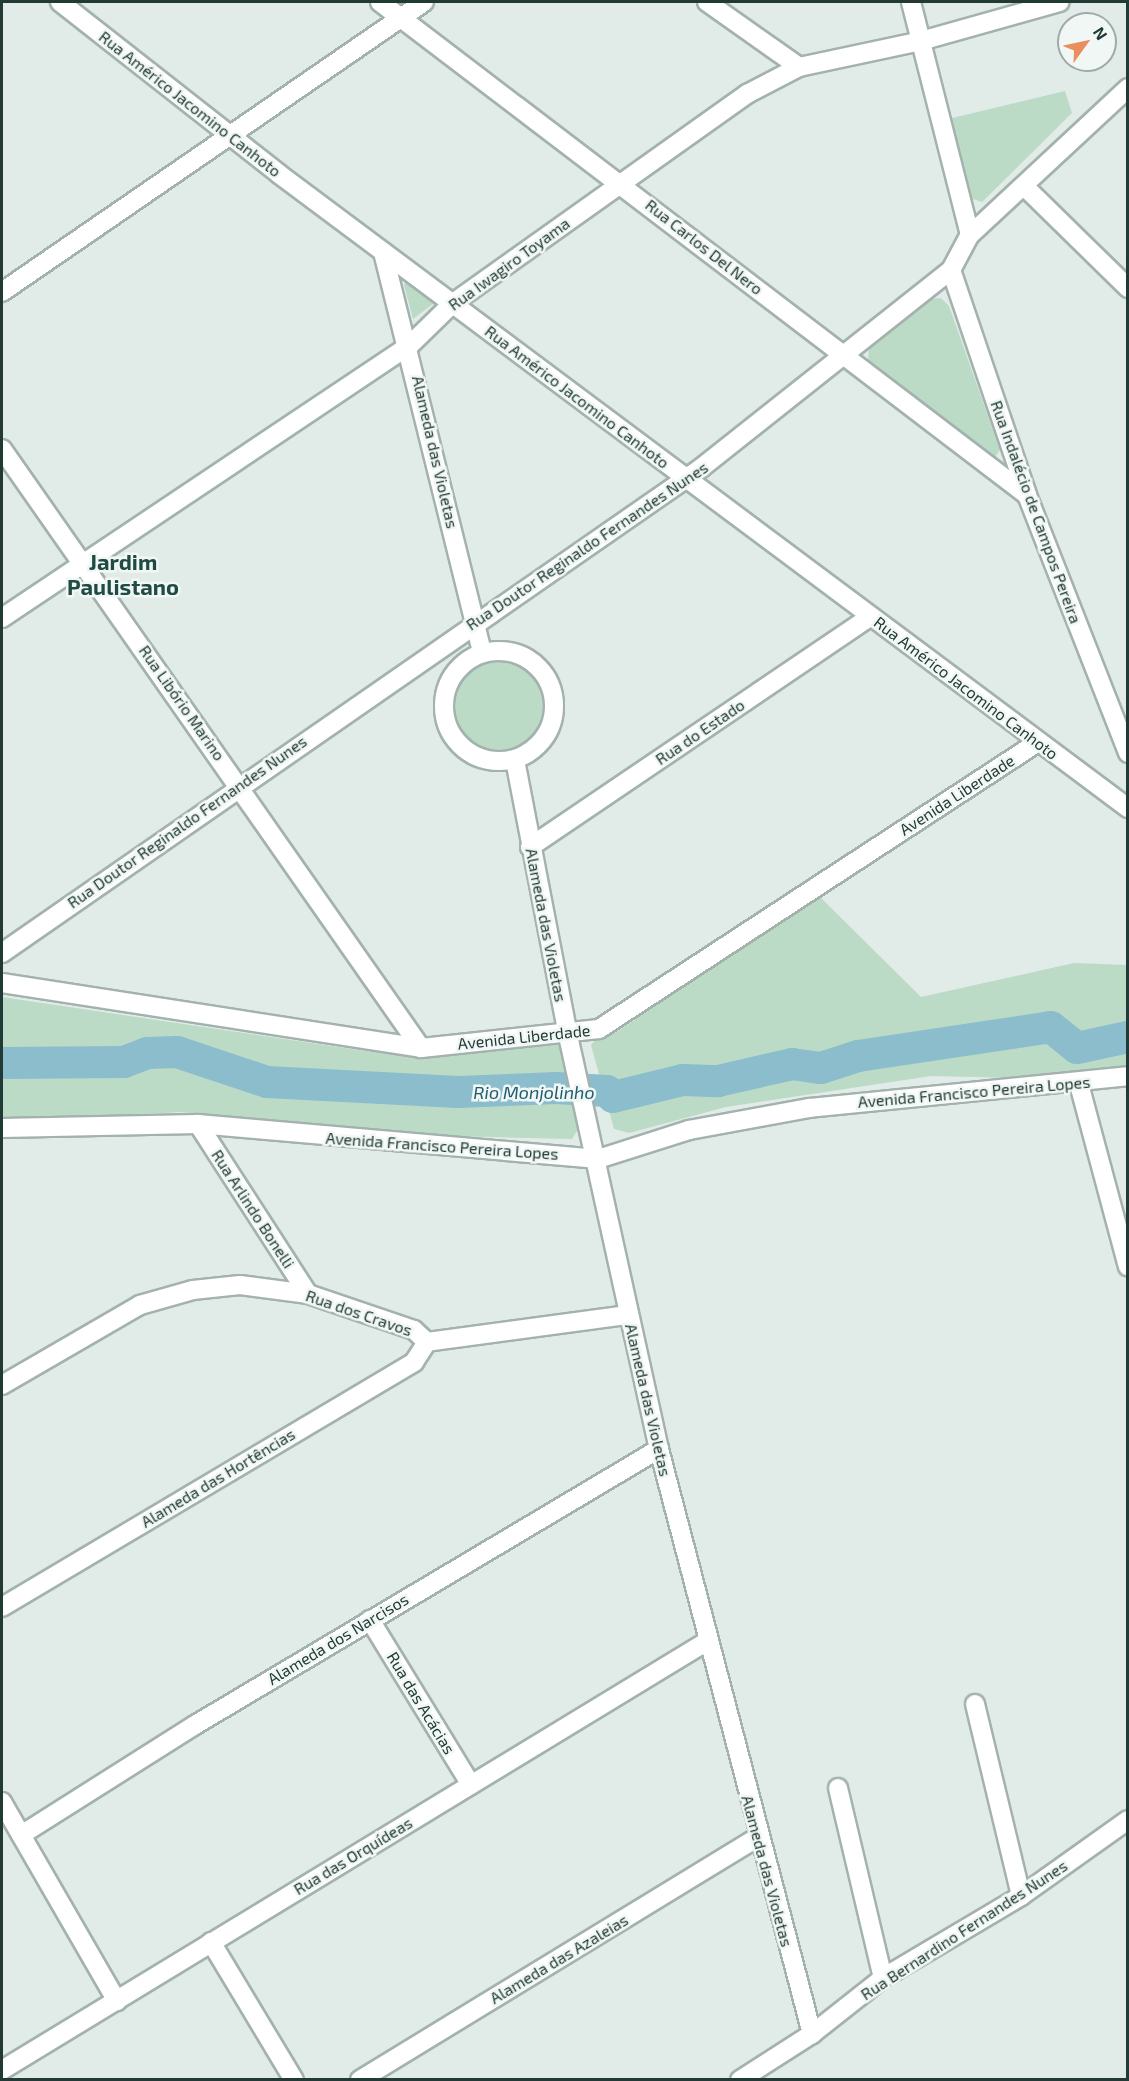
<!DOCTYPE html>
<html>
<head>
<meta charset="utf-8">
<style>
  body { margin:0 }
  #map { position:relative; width:1129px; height:2081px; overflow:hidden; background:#e1ebe7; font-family:"Exo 2",sans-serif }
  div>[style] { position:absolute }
  .green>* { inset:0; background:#bbdbc6 }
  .round { border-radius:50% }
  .river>* { height:32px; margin:-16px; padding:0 16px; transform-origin:16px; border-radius:16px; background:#8bbdcd }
  .roads { filter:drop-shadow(2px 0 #a4b2ae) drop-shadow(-2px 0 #a4b2ae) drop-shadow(0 2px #a4b2ae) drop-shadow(0 -2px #a4b2ae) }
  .minor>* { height:18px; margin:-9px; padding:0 9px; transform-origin:9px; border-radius:9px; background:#fff }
  .minor>.ring { margin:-9px; padding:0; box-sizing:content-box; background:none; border:18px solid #fff; border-radius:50% }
  span { translate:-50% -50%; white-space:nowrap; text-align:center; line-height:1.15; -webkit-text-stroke:5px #f1f7f5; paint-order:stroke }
  .street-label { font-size:16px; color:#223a36 }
  .water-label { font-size:18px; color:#205d72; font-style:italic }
  .district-label { font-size:22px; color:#1f4b44; font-weight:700 }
  .frame { position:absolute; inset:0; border:3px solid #223a36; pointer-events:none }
  .north { position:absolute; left:1057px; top:12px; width:60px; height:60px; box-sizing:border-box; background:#f1f7f5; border:2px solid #9eaba9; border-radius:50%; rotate:57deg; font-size:16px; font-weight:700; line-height:24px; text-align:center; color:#223a36 }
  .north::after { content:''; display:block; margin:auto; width:21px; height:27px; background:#ea8e5f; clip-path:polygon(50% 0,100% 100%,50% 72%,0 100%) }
</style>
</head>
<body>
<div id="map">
  <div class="green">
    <i style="clip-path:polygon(1065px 91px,1072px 113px,982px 202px,964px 196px,944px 120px)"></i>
    <i style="clip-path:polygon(408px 279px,437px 301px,413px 319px,404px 285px)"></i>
    <i style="clip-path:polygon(941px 298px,949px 306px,1000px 450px,993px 460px,985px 461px,868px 361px,869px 347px,925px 299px)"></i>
    <i class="round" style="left:451px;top:658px;width:94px;height:94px"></i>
    <i style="clip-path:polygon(818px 895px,921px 997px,1074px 963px,1127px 965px,1127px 1065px,1065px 1079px,931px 1076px,726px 1107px,629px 1133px,614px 1129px,591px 1045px,597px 1038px,617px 1032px)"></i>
    <i style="clip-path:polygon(2px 997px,365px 1051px,422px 1055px,560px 1042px,578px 1129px,572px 1139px,414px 1135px,180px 1112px,2px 1123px)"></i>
  </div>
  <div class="river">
    <i style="left:2px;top:1063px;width:122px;rotate:-0.5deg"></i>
    <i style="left:124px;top:1062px;width:25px;rotate:-21deg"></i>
    <i style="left:147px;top:1053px;width:30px;rotate:-2deg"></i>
    <i style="left:177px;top:1052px;width:95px;rotate:18.4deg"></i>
    <i style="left:267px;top:1082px;width:191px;rotate:3deg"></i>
    <i style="left:458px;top:1092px;width:98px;rotate:-2.3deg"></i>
    <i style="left:556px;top:1088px;width:51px;rotate:3.4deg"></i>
    <i style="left:607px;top:1091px;width:8px;rotate:45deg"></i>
    <i style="left:613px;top:1097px;width:72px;rotate:-13.7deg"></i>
    <i style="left:683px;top:1080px;width:35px;rotate:2deg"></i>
    <i style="left:718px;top:1081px;width:76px;rotate:-12.9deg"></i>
    <i style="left:792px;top:1064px;width:29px;rotate:8deg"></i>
    <i style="left:821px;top:1068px;width:39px;rotate:-18deg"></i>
    <i style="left:858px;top:1056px;width:195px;rotate:-8.5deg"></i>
    <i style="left:1051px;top:1027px;width:33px;rotate:39deg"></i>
    <i style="left:1077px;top:1048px;width:52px;rotate:-12.2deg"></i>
  </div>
  <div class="roads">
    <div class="minor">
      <i style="left:60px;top:2px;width:278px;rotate:38.1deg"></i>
      <i style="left:279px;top:174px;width:1060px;rotate:36.75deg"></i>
      <i style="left:380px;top:2px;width:813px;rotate:37.31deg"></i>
      <i style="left:707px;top:2px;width:113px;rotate:35.2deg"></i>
      <i style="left:911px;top:2px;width:240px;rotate:75.8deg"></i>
      <i style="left:1026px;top:188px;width:143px;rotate:44.4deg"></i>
      <i style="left:383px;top:252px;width:412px;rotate:76.1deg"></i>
      <i style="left:951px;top:270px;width:237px;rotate:71.3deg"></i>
      <i style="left:1027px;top:495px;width:277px;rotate:68.6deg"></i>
      <i style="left:2px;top:292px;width:512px;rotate:-34.5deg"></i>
      <i style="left:2px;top:449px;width:731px;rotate:55.03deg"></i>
      <i style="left:2px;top:618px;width:491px;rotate:-33.8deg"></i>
      <i style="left:410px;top:345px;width:60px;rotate:-44.3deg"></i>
      <i style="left:453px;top:303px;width:361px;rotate:-35.4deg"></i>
      <i style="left:747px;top:94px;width:59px;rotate:-27.4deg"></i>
      <i style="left:799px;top:67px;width:125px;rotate:-12deg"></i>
      <i style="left:921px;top:41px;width:144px;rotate:-15.7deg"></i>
      <i class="ring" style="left:444px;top:651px;width:92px;height:92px"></i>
      <i style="left:515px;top:760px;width:276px;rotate:79.1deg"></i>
      <i style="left:567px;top:1031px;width:428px;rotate:77.6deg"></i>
      <i style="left:659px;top:1449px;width:605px;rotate:75.34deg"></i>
      <i style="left:530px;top:847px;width:410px;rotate:-34.1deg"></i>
      <i style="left:2px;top:953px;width:851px;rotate:-34.75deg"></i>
      <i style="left:701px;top:468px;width:319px;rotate:-38.4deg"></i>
      <i style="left:951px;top:270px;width:40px;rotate:-62deg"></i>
      <i style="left:970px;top:235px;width:216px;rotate:-42.9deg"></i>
      <i style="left:2px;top:983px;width:424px;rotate:8.8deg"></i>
      <i style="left:421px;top:1048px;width:179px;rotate:-6.1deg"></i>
      <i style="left:599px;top:1029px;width:524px;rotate:-33.17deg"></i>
      <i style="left:1079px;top:1084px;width:189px;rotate:75deg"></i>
      <i style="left:198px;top:1124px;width:202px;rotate:57.1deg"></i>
      <i style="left:2px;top:1128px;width:196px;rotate:-1.2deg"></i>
      <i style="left:198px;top:1124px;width:402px;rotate:5deg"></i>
      <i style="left:598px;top:1159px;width:96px;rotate:-17.7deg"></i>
      <i style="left:689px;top:1130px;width:122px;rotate:-10.4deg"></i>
      <i style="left:809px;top:1108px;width:321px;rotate:-5.7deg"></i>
      <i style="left:2px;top:1385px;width:160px;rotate:-30.1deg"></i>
      <i style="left:140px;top:1305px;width:55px;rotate:-15.8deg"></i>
      <i style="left:193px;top:1290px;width:47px;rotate:-6.1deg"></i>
      <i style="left:240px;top:1285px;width:69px;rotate:7.5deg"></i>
      <i style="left:308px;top:1294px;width:112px;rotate:18.8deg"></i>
      <i style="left:414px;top:1330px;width:18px;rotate:43deg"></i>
      <i style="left:427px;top:1342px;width:203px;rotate:-7.7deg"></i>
      <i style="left:2px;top:1607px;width:479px;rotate:-30.7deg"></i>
      <i style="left:414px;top:1362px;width:24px;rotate:-57deg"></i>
      <i style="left:370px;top:1620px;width:193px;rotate:58.5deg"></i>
      <i style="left:975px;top:1704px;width:197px;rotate:76.5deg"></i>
      <i style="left:838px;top:1788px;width:195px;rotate:76.7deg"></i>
      <i style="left:2px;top:1802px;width:230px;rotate:60deg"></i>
      <i style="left:21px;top:1835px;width:206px;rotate:-32.3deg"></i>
      <i style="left:195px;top:1725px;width:540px;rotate:-30.75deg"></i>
      <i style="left:211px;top:1942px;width:161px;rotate:59deg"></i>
      <i style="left:2px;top:2070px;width:824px;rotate:-31.3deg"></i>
      <i style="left:360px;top:2080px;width:465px;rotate:-31.4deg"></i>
      <i style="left:740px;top:2080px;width:85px;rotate:-32.6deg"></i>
      <i style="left:812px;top:2034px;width:90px;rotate:-38.3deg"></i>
      <i style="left:883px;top:1978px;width:161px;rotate:-30.7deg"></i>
      <i style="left:1021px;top:1896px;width:131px;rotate:-35.4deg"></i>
    </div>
  </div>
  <div class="street-label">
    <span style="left:190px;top:104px;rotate:38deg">Rua Américo Jacomino Canhoto</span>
    <span style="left:704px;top:247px;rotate:38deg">Rua Carlos Del Nero</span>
    <span style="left:509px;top:264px;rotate:-36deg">Rua Iwagiro Toyama</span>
    <span style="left:577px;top:397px;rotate:37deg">Rua Américo Jacomino Canhoto</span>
    <span style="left:435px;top:452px;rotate:77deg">Alameda das Violetas</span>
    <span style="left:1036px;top:512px;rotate:70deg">Rua Indalécio de Campos Pereira</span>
    <span style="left:587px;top:546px;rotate:-34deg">Rua Doutor Reginaldo Fernandes Nunes</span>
    <span style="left:966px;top:688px;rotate:37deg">Rua Américo Jacomino Canhoto</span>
    <span style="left:182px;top:703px;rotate:55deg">Rua Libório Marino</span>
    <span style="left:700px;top:732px;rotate:-34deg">Rua do Estado</span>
    <span style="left:957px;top:795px;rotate:-33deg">Avenida Liberdade</span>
    <span style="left:187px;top:822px;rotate:-35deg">Rua Doutor Reginaldo Fernandes Nunes</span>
    <span style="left:546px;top:925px;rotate:79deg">Alameda das Violetas</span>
    <span style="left:524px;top:1037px;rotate:-6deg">Avenida Liberdade</span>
    <span style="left:974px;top:1092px;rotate:-5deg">Avenida Francisco Pereira Lopes</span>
    <span style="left:442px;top:1146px;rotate:4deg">Avenida Francisco Pereira Lopes</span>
    <span style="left:253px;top:1209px;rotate:57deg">Rua Arlindo Bonelli</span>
    <span style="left:359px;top:1313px;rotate:19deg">Rua dos Cravos</span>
    <span style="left:648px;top:1400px;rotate:77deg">Alameda das Violetas</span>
    <span style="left:218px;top:1478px;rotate:-31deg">Alameda das Hortências</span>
    <span style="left:338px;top:1639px;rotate:-31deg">Alameda dos Narcisos</span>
    <span style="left:421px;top:1703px;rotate:59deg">Rua das Acácias</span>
    <span style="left:353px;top:1856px;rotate:-31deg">Rua das Orquídeas</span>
    <span style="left:767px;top:1871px;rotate:75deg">Alameda das Violetas</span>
    <span style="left:964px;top:1930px;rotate:-33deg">Rua Bernardino Fernandes Nunes</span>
    <span style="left:559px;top:1959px;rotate:-31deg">Alameda das Azaleias</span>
  </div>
  <div class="water-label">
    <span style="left:534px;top:1092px">Rio Monjolinho</span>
  </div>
  <div class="district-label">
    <span style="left:123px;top:574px">Jardim<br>Paulistano</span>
  </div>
  <div class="frame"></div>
  <div class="north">N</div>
</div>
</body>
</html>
